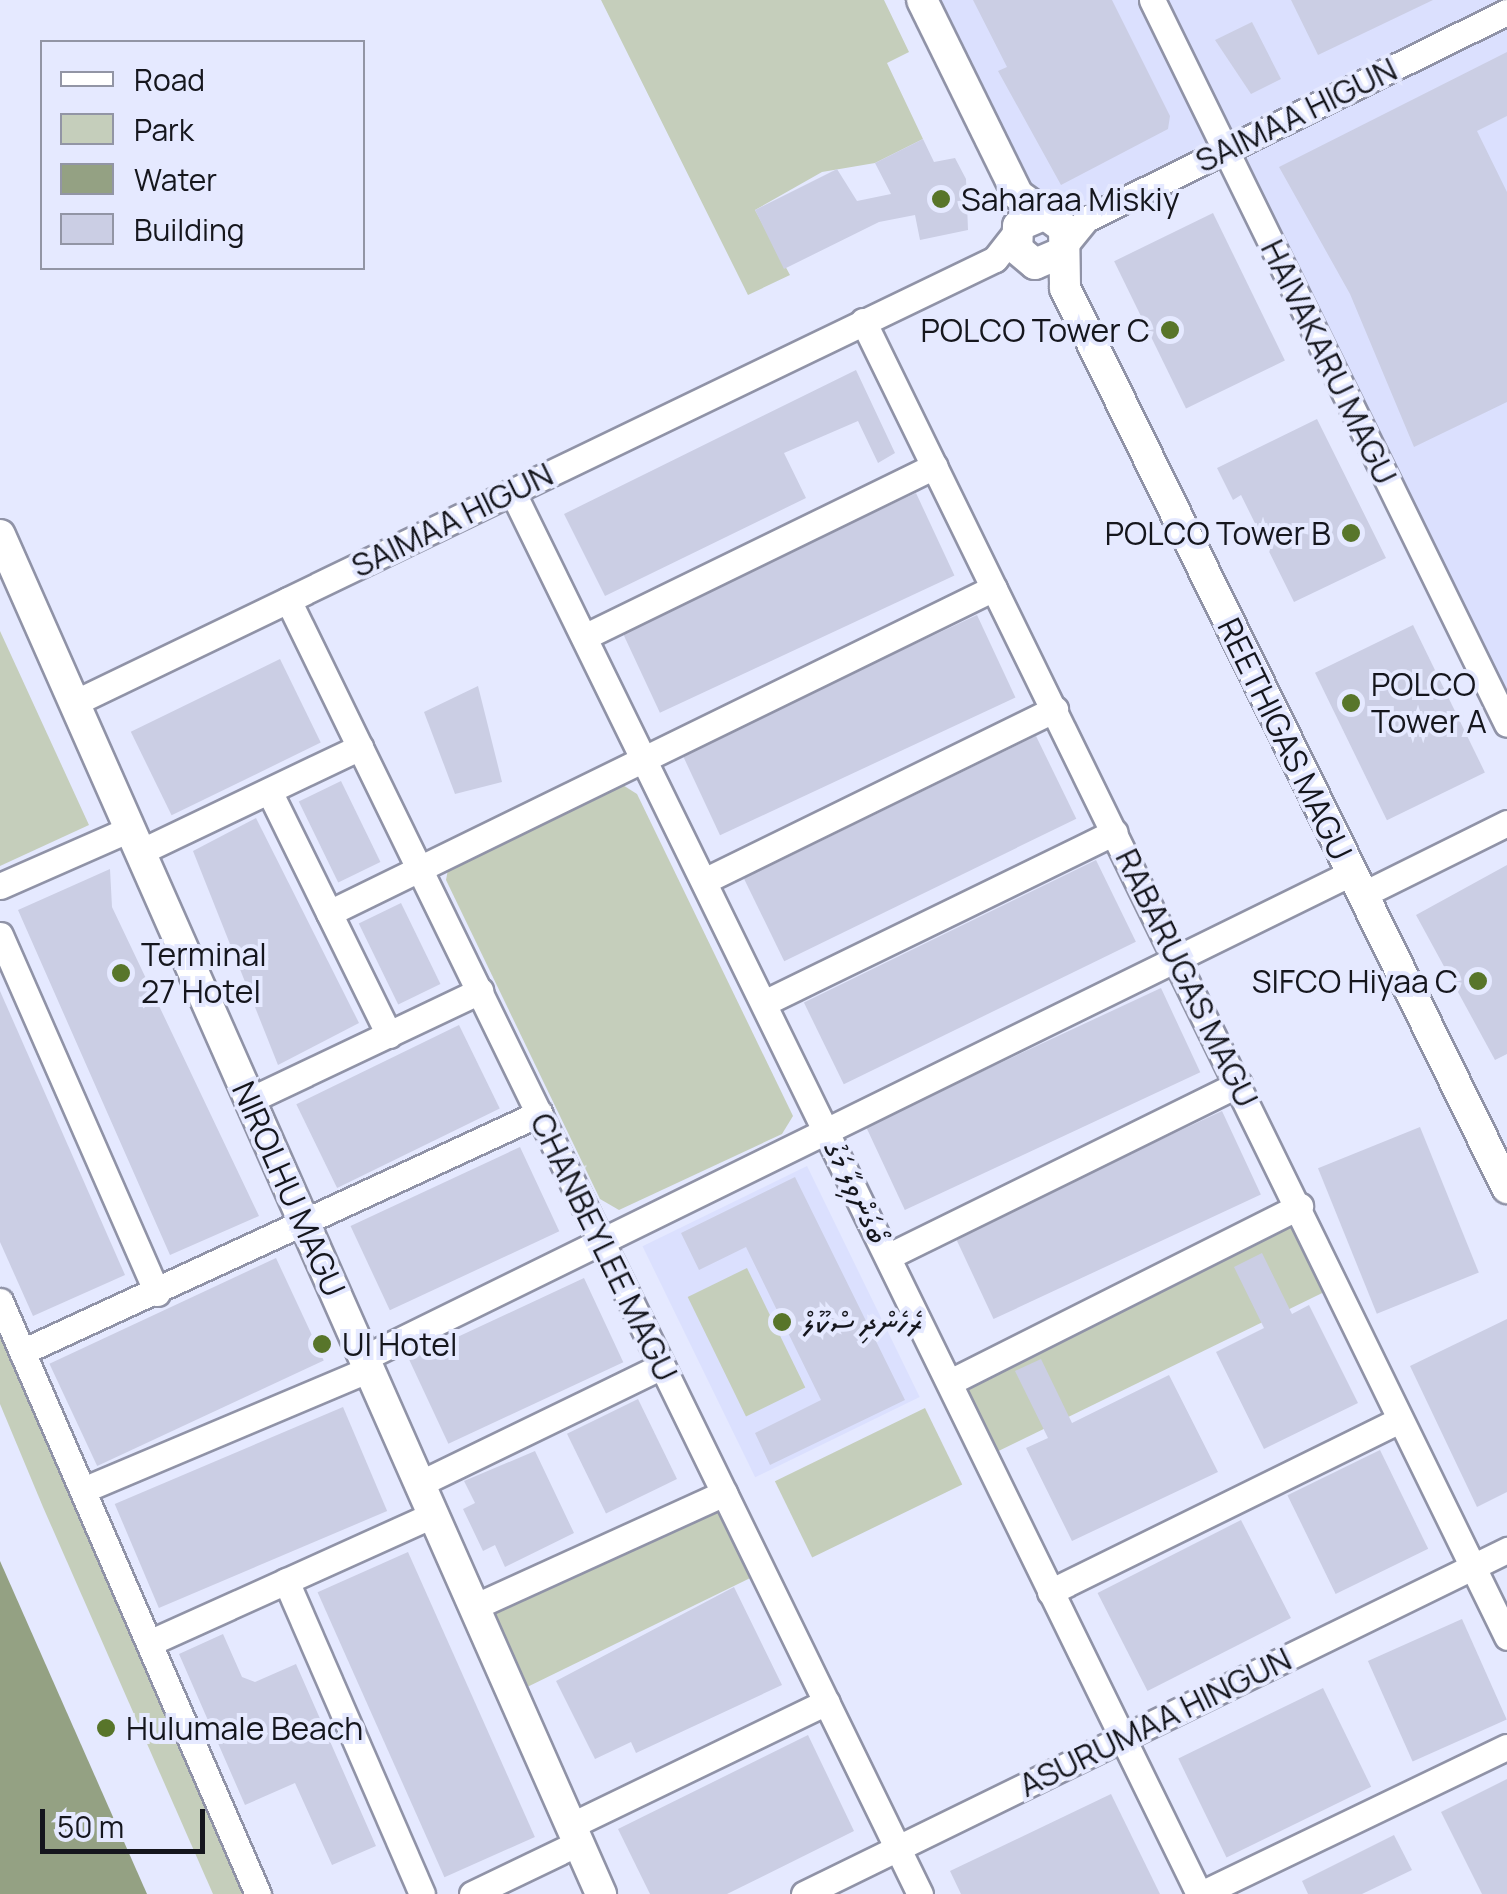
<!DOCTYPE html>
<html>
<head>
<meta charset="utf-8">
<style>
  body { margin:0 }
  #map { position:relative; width:1507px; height:1894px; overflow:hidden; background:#e5e9ff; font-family:Manrope,"Noto Sans Thaana",sans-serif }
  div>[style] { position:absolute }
  .built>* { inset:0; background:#dbe0fe; transform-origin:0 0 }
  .green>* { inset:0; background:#c5cebb; transform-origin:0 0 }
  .water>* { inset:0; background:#94a183 }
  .building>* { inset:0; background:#cbcee4; transform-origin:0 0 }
  .roads { filter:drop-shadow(2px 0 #9093a7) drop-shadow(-2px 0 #9093a7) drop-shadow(0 2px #9093a7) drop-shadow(0 -2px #9093a7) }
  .minor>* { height:25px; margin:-12.5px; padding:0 12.5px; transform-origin:12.5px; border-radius:12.5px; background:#fff }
  .tertiary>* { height:30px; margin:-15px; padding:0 15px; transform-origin:15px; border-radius:15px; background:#fff }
  .dots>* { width:28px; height:28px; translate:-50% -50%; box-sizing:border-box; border:5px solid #e5e9ff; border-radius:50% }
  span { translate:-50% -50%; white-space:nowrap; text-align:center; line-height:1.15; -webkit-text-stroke:8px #e5e9ff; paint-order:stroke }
  .street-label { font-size:32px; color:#15161d }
  .poi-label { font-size:32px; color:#15161d }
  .left { translate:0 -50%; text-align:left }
  .right { translate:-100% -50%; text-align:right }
  .legend { position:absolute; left:40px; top:40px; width:325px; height:230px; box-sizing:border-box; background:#e5e9ff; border:2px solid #9295a5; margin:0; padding:12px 18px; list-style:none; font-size:30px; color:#15161d }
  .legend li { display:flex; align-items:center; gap:20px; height:50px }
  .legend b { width:50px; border:2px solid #9295a5 }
  .scale { position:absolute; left:40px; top:1809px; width:165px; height:45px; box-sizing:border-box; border:5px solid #15161d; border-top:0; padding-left:12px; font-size:30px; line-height:35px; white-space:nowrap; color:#15161d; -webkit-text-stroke:8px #e5e9ff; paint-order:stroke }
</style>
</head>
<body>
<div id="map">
  <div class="built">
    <i style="clip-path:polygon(922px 0,1507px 0,1507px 724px,1226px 151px,1093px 215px,1018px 195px)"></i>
    <i style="left:807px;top:1166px;width:257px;height:183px;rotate:64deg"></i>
  </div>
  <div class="green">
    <i style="clip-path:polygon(601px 0,884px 0,909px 52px,887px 63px,923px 139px,875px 163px,822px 172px,755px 210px,790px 275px,748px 295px)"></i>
    <i style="clip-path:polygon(0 631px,89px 825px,0 866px)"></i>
    <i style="clip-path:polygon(618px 782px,637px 794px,793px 1116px,782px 1134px,619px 1210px,600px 1199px,446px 880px,449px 864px)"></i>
    <i style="left:1300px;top:1206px;width:88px;height:392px;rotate:64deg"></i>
    <i style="left:747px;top:1268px;width:133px;height:66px;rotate:64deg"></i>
    <i style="clip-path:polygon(0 1300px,257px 1894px,213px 1894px,43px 1507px,0 1404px)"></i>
    <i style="left:925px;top:1408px;width:85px;height:167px;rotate:64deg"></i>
    <i style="left:724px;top:1493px;width:88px;height:275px;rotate:64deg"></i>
  </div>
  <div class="water">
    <i style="clip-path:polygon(0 1561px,147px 1894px,0 1894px)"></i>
  </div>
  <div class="building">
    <i style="clip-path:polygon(973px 0,1112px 0,1170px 116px,1168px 129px,1061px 185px,998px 71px,1007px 67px)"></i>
    <i style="clip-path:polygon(1291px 0,1433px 0,1318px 55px)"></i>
    <i style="clip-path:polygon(1252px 22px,1281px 79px,1251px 94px,1215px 40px)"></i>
    <i style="clip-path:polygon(1507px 52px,1507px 116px,1477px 131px,1507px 192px,1507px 402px,1414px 447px,1350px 294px,1279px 167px)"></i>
    <i style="clip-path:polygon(923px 139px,934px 162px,955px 158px,966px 179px,968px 230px,920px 240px,915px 215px,879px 222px,784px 269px,755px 210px,837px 169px,857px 201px,891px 194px,875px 163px)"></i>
    <i style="left:1213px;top:213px;width:164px;height:110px;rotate:64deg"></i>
    <i style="clip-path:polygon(856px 370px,895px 453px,878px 463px,858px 421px,784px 453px,806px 498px,605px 596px,564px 514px)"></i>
    <i style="clip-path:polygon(1317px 419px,1386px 558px,1294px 602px,1241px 495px,1233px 500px,1217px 468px)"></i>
    <i style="left:916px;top:493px;width:91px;height:325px;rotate:65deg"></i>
    <i style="left:977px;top:615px;width:91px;height:326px;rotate:65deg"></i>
    <i style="left:1413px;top:625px;width:164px;height:109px;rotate:64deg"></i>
    <i style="left:280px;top:659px;width:93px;height:166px;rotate:64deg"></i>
    <i style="clip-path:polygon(478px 686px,502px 782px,455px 794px,424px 712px)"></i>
    <i style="left:1036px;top:736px;width:92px;height:325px;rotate:64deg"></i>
    <i style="left:341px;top:781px;width:90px;height:47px;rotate:64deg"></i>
    <i style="clip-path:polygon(256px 818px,359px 1023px,278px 1065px,193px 851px)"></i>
    <i style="left:1096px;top:860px;width:91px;height:325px;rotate:64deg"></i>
    <i style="clip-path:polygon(1507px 865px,1507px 1054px,1495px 1060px,1416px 915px)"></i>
    <i style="clip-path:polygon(110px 869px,112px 907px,259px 1216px,170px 1255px,18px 910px)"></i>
    <i style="left:401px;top:903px;width:90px;height:47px;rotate:64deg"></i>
    <i style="left:1161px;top:988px;width:93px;height:326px;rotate:65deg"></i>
    <i style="clip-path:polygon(0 991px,125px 1275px,33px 1316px,0 1242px)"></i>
    <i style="left:459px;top:1025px;width:93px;height:181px;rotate:64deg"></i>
    <i style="left:1222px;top:1111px;width:92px;height:295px;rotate:65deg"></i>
    <i style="left:1420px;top:1127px;width:157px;height:110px;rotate:68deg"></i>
    <i style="left:520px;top:1147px;width:93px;height:187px;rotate:65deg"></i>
    <i style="clip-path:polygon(795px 1177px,905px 1400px,770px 1465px,755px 1433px,821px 1400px,746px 1247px,699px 1270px,681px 1233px)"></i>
    <i style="clip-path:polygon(1262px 1253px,1292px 1314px,1309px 1305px,1358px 1403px,1264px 1449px,1216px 1352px,1264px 1328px,1234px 1267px)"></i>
    <i style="left:276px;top:1258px;width:113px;height:250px;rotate:65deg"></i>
    <i style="left:584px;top:1278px;width:93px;height:193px;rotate:65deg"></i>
    <i style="clip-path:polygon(1507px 1319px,1507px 1492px,1477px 1507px,1410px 1366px)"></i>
    <i style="clip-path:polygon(1041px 1359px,1072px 1423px,1169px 1375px,1218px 1472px,1072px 1541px,1026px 1448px,1048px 1438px,1015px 1371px)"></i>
    <i style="left:638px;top:1399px;width:89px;height:79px;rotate:64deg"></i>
    <i style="left:343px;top:1407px;width:113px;height:248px;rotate:67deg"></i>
    <i style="left:1380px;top:1450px;width:110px;height:103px;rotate:64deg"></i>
    <i style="clip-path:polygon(535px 1451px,574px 1533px,505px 1567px,495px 1545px,483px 1551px,463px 1509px,475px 1503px,464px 1481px)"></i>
    <i style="left:1241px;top:1520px;width:110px;height:161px;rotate:63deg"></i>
    <i style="left:408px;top:1552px;width:312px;height:99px;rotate:66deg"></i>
    <i style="clip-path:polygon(734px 1587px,782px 1685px,636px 1753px,631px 1742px,595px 1759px,556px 1681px)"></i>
    <i style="left:1462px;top:1619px;width:110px;height:103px;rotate:66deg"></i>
    <i style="clip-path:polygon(223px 1634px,242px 1677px,255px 1682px,296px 1664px,376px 1846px,332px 1865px,295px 1783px,245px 1805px,179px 1654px)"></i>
    <i style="left:1323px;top:1688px;width:110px;height:161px;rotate:64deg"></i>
    <i style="clip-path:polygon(808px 1735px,854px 1831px,727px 1894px,650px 1894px,618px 1829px)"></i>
    <i style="clip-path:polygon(1507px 1779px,1507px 1894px,1482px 1894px,1441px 1812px)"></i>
    <i style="clip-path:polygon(1111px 1794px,1160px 1894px,961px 1894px,950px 1871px)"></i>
    <i style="clip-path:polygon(1394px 1835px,1412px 1870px,1362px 1894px,1308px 1894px,1302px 1881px)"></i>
  </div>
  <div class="roads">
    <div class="minor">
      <i style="left:1152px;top:0;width:806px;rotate:63.88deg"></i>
      <i style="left:1066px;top:244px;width:32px;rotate:-51deg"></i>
      <i style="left:1086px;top:219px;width:469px;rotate:-26.2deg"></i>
      <i style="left:863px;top:321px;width:1465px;rotate:63.92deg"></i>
      <i style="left:512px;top:491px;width:1562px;rotate:63.91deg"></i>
      <i style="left:288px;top:600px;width:1440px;rotate:63.97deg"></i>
      <i style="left:584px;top:637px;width:390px;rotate:-26deg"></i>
      <i style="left:74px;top:703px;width:1022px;rotate:-25.74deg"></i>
      <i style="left:995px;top:259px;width:33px;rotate:-52deg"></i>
      <i style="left:269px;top:791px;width:272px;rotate:63.8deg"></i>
      <i style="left:140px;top:852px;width:244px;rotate:-25.5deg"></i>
      <i style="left:704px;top:881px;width:391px;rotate:-26.1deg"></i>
      <i style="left:0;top:886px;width:142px;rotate:-23.7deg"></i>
      <i style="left:1362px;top:895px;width:162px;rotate:-26.4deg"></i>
      <i style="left:329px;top:913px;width:740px;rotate:-26.05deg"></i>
      <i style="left:0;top:935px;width:391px;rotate:66.3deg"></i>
      <i style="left:764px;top:1003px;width:390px;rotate:-26deg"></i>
      <i style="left:250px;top:1100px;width:255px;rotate:-25.4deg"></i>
      <i style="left:889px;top:1256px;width:390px;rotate:-26.2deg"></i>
      <i style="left:0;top:1301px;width:647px;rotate:66.49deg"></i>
      <i style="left:22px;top:1352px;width:570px;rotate:-24.77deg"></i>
      <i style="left:364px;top:1358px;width:1100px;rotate:-26.17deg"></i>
      <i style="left:950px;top:1382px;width:392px;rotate:-26.7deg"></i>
      <i style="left:419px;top:1484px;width:270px;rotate:-25.9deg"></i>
      <i style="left:83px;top:1490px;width:311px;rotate:-22.9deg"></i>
      <i style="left:286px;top:1581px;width:341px;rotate:66.5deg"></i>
      <i style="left:1050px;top:1592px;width:389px;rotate:-26.2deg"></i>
      <i style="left:474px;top:1607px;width:275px;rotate:-24.5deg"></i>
      <i style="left:149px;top:1643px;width:312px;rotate:-24.3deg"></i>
      <i style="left:570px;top:1826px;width:285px;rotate:-25.8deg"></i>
      <i style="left:472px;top:1894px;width:118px;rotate:-25.7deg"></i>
      <i style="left:804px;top:1894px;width:783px;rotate:-26.07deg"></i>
      <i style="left:1201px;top:1894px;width:339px;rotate:-25.7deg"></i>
    </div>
    <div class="tertiary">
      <i style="left:922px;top:0;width:217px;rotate:63.8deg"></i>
      <i style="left:1018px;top:195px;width:57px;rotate:35.7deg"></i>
      <i style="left:1064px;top:228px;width:60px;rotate:89deg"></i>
      <i style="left:1065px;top:288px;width:1003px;rotate:63.84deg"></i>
      <i style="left:1046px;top:214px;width:30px;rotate:157deg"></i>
      <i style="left:1018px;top:226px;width:23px;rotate:92deg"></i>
      <i style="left:1017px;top:249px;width:23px;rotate:40deg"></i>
      <i style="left:1035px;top:264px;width:30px;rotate:-23deg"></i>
      <i style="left:0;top:535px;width:1486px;rotate:66.14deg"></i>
    </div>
  </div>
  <div class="dots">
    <i style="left:941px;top:199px;background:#58752a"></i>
    <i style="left:1170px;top:330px;background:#58752a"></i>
    <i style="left:1351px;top:533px;background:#58752a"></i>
    <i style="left:1351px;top:703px;background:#58752a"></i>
    <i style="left:121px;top:973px;background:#58752a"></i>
    <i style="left:1478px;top:981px;background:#58752a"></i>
    <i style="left:782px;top:1322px;background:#58752a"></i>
    <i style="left:322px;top:1344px;background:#58752a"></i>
    <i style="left:106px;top:1728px;background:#58752a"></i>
  </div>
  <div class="street-label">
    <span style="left:1296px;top:115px;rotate:-26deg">SAIMAA HIGUN</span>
    <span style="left:1329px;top:362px;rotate:64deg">HAIVAKARU MAGU</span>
    <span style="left:452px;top:520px;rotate:-26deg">SAIMAA HIGUN</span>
    <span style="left:1285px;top:739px;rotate:64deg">REETHIGAS MAGU</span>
    <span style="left:1187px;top:978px;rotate:64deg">RABARUGAS MAGU</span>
    <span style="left:289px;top:1189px;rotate:66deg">NIROLHU MAGU</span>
    <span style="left:857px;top:1192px;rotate:64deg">ބޯގަންވިލާ މަގު</span>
    <span style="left:604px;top:1247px;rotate:64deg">CHANBEYLEE MAGU</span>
    <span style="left:1155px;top:1722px;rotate:-26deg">ASURUMAA HINGUN</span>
  </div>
  <div class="poi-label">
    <span class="left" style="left:961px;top:199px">Saharaa Miskiy</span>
    <span class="right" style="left:1150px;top:330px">POLCO Tower C</span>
    <span class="right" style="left:1331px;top:533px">POLCO Tower B</span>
    <span class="left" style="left:1371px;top:703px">POLCO<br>Tower A</span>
    <span class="left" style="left:141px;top:973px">Terminal<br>27 Hotel</span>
    <span class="right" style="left:1458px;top:981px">SIFCO Hiyaa C</span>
    <span class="left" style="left:802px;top:1322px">ރެހެންދި ސްކޫލް</span>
    <span class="left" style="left:342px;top:1344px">UI Hotel</span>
    <span class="left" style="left:126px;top:1728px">Hulumale Beach</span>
  </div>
  <ul class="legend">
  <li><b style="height:12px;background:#fff"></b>Road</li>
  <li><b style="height:28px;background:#c5cebb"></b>Park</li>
  <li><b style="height:28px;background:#94a183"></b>Water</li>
  <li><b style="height:28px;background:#cbcee4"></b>Building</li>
  </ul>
  <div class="scale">50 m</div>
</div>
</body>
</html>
